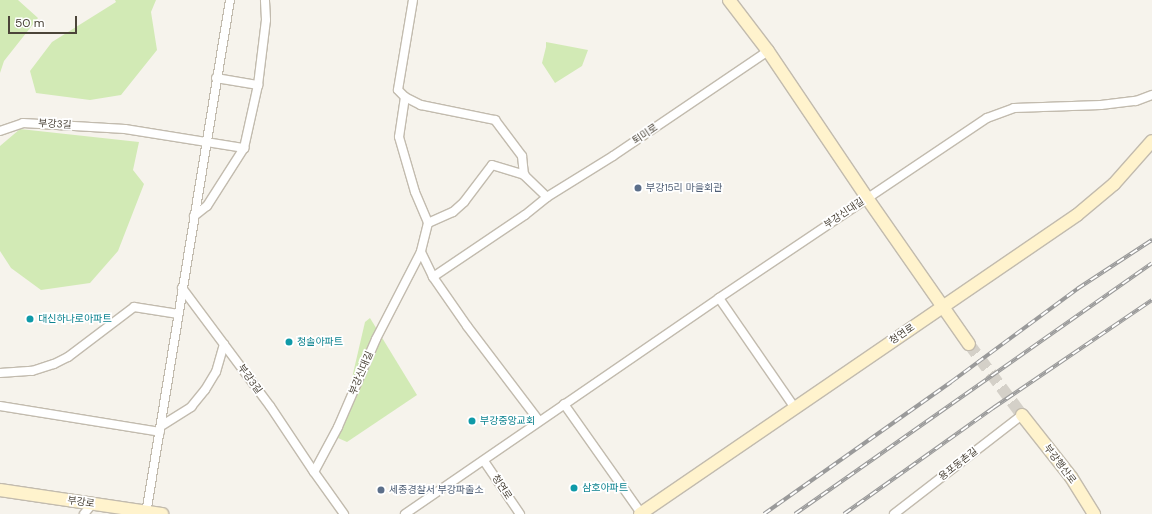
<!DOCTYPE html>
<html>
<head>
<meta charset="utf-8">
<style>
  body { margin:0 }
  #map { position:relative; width:1152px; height:514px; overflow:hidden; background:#f6f3ec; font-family:"DM Sans","Noto Sans KR",sans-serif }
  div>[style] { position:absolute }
  .green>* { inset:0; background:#d2eab5 }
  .secondary-tunnel>* { height:12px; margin-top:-6px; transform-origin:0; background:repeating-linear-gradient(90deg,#d4d0c8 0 12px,transparent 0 18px) }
  .roads { filter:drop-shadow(1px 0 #c2bbae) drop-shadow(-1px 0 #c2bbae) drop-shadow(0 1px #c2bbae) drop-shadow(0 -1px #c2bbae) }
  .street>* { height:8px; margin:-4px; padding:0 4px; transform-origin:4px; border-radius:4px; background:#fff }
  .secondary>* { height:12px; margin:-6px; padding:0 6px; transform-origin:6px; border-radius:6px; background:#fff3cd }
  .rail>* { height:4px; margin-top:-2px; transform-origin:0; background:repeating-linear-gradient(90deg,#fff 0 8px,#9a9a9a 0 16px); box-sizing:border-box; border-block:1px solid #9a9a9a }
  .dots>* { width:11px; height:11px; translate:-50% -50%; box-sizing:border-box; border:2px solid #fff; border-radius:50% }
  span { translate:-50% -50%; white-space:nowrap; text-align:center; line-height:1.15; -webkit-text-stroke:3.5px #fff; paint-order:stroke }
  .street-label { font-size:10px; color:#4b4439 }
  .service-label { font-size:10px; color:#4e5e75 }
  .left { translate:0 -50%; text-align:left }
  .culture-label { font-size:10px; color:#0d838f }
  .scale { position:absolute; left:8px; top:16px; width:69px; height:18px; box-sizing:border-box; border:2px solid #4b4439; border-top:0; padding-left:5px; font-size:12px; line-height:14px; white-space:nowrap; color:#4b4439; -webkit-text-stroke:3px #fff; paint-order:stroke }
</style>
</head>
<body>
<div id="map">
  <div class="green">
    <i style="clip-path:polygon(0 0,18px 0,38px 18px,4px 61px,0 73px)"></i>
    <i style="clip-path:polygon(115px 0,156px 0,151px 12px,157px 50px,121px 95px,90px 100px,36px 93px,30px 71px,52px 42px,116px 2px)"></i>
    <i style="clip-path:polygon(546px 42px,588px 50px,582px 66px,555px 83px,542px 63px,546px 47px)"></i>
    <i style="clip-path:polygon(20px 129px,139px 142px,133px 170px,144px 184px,118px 251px,90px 283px,41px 290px,11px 268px,0 251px,0 146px)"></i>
    <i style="clip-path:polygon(370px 318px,417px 395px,347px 442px,338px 438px,365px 322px)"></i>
  </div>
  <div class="secondary-tunnel">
    <i style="left:969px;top:344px;width:89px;rotate:53.3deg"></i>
  </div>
  <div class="roads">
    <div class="street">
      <i style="left:413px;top:0;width:91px;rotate:99.5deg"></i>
      <i style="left:398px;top:90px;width:10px;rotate:45deg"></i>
      <i style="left:405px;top:97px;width:40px;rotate:98.5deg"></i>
      <i style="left:399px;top:137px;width:57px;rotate:73.8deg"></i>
      <i style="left:415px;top:192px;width:34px;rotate:67deg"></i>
      <i style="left:428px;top:223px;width:30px;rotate:104deg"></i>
      <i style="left:216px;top:78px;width:43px;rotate:9.5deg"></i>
      <i style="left:405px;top:97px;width:18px;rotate:27deg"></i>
      <i style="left:421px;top:105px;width:76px;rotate:11.5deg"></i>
      <i style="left:495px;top:120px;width:45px;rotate:53.1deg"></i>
      <i style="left:522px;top:156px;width:19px;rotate:84deg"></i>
      <i style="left:524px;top:175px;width:32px;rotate:44deg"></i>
      <i style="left:547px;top:197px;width:78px;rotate:-31.8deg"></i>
      <i style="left:613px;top:156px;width:187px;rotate:-34.1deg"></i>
      <i style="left:0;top:131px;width:24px;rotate:-19deg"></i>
      <i style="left:23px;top:123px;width:102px;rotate:3.4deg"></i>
      <i style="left:125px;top:129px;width:121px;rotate:9.1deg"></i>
      <i style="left:194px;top:216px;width:16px;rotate:-38deg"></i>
      <i style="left:207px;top:206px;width:69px;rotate:-57.5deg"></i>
      <i style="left:244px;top:148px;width:65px;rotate:-77.5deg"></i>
      <i style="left:258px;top:85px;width:65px;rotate:-83deg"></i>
      <i style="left:266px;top:20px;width:20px;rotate:-93deg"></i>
      <i style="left:428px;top:223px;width:27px;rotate:-24deg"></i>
      <i style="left:453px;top:212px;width:15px;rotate:-42deg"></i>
      <i style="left:464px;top:202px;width:46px;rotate:-52.9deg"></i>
      <i style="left:492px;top:165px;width:34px;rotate:17deg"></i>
      <i style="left:433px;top:277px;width:111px;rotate:-34deg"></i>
      <i style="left:525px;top:215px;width:28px;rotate:-39deg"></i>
      <i style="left:182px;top:288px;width:147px;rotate:53.3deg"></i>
      <i style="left:270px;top:406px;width:79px;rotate:56.3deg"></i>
      <i style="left:719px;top:298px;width:134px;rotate:55.4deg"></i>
      <i style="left:0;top:373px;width:32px;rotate:-4deg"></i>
      <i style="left:32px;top:371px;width:23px;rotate:-18deg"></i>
      <i style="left:54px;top:364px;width:16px;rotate:-27deg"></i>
      <i style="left:68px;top:357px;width:83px;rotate:-37.1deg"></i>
      <i style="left:134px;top:307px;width:45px;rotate:9deg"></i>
      <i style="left:564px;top:404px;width:133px;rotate:54.8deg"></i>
      <i style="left:0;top:406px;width:162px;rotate:9.2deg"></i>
      <i style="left:161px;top:426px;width:36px;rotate:-32deg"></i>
      <i style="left:191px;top:407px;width:22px;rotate:-51deg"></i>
      <i style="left:205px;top:390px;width:21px;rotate:-59deg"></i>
      <i style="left:216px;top:372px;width:29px;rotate:-74deg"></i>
      <i style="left:484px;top:461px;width:64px;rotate:55.8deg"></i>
      <i style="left:84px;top:514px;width:14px;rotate:-51deg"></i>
      <i style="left:146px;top:514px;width:521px;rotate:-80.72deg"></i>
      <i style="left:344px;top:514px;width:52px;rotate:-125.5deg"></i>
      <i style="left:314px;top:472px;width:51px;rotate:-61.9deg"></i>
      <i style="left:338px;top:427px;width:96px;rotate:-66.6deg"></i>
      <i style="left:376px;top:339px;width:98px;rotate:-62.7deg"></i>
      <i style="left:421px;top:252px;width:28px;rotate:64deg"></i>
      <i style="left:433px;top:277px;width:60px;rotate:55.2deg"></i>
      <i style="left:467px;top:326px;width:119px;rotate:52.8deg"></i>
      <i style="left:405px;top:514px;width:381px;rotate:-34.5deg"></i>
      <i style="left:719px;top:298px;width:323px;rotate:-33.9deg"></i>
      <i style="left:987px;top:118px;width:29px;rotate:-20deg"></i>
      <i style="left:1014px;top:108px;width:87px;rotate:-2deg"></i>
      <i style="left:1101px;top:105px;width:35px;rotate:-7deg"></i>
      <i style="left:1136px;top:101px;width:17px;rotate:-21deg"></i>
      <i style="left:894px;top:514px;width:162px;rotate:-37.7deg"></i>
    </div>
    <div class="secondary">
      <i style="left:729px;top:0;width:64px;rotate:52.6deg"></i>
      <i style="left:768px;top:51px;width:177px;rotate:56deg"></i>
      <i style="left:867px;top:198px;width:178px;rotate:55.1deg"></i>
      <i style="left:1022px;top:415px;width:79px;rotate:51.7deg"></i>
      <i style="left:1071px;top:477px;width:44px;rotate:58.1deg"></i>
      <i style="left:0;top:490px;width:164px;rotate:8.4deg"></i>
      <i style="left:640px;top:514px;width:529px;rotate:-34.38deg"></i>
      <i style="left:1077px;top:215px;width:48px;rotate:-40deg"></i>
      <i style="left:1114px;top:184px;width:57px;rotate:-48.5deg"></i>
    </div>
  </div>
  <div class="rail">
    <i style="left:764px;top:514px;width:229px;rotate:-35.2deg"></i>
    <i style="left:951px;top:382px;width:157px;rotate:-36.4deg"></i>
    <i style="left:1077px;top:289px;width:90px;rotate:-33.2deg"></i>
    <i style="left:795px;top:514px;width:436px;rotate:-35.1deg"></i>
    <i style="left:844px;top:514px;width:183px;rotate:-35.4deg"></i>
    <i style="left:993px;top:408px;width:192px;rotate:-34.2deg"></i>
  </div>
  <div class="dots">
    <i style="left:638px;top:188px;background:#5c6f8a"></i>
    <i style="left:30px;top:319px;background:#0f9aa8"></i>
    <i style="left:289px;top:342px;background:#0f9aa8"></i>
    <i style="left:472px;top:421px;background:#0f9aa8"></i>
    <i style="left:574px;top:488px;background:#0f9aa8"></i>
    <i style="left:381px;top:490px;background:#5c6f8a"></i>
  </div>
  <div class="street-label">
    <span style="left:55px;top:124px;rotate:3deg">부강3길</span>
    <span style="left:645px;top:134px;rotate:-34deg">퇴미로</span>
    <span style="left:844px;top:213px;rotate:-34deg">부강신대길</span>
    <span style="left:902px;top:334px;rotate:-34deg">청연로</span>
    <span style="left:361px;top:373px;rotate:-67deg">부강신대길</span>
    <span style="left:250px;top:379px;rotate:54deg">부강3길</span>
    <span style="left:958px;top:464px;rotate:-38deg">용포동촌길</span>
    <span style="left:1060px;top:464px;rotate:53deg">부강행산로</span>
    <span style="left:502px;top:487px;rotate:57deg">청연로</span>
    <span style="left:81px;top:502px;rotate:8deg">부강로</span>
  </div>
  <div class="service-label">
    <span class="left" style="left:646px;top:188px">부강15리 마을회관</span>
    <span class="left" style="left:389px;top:490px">세종경찰서 부강파출소</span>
  </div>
  <div class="culture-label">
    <span class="left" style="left:38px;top:319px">대신하나로아파트</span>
    <span class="left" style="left:297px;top:342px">청솔아파트</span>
    <span class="left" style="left:480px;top:421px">부강중앙교회</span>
    <span class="left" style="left:582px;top:488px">삼호아파트</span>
  </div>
  <div class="scale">50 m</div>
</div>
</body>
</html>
